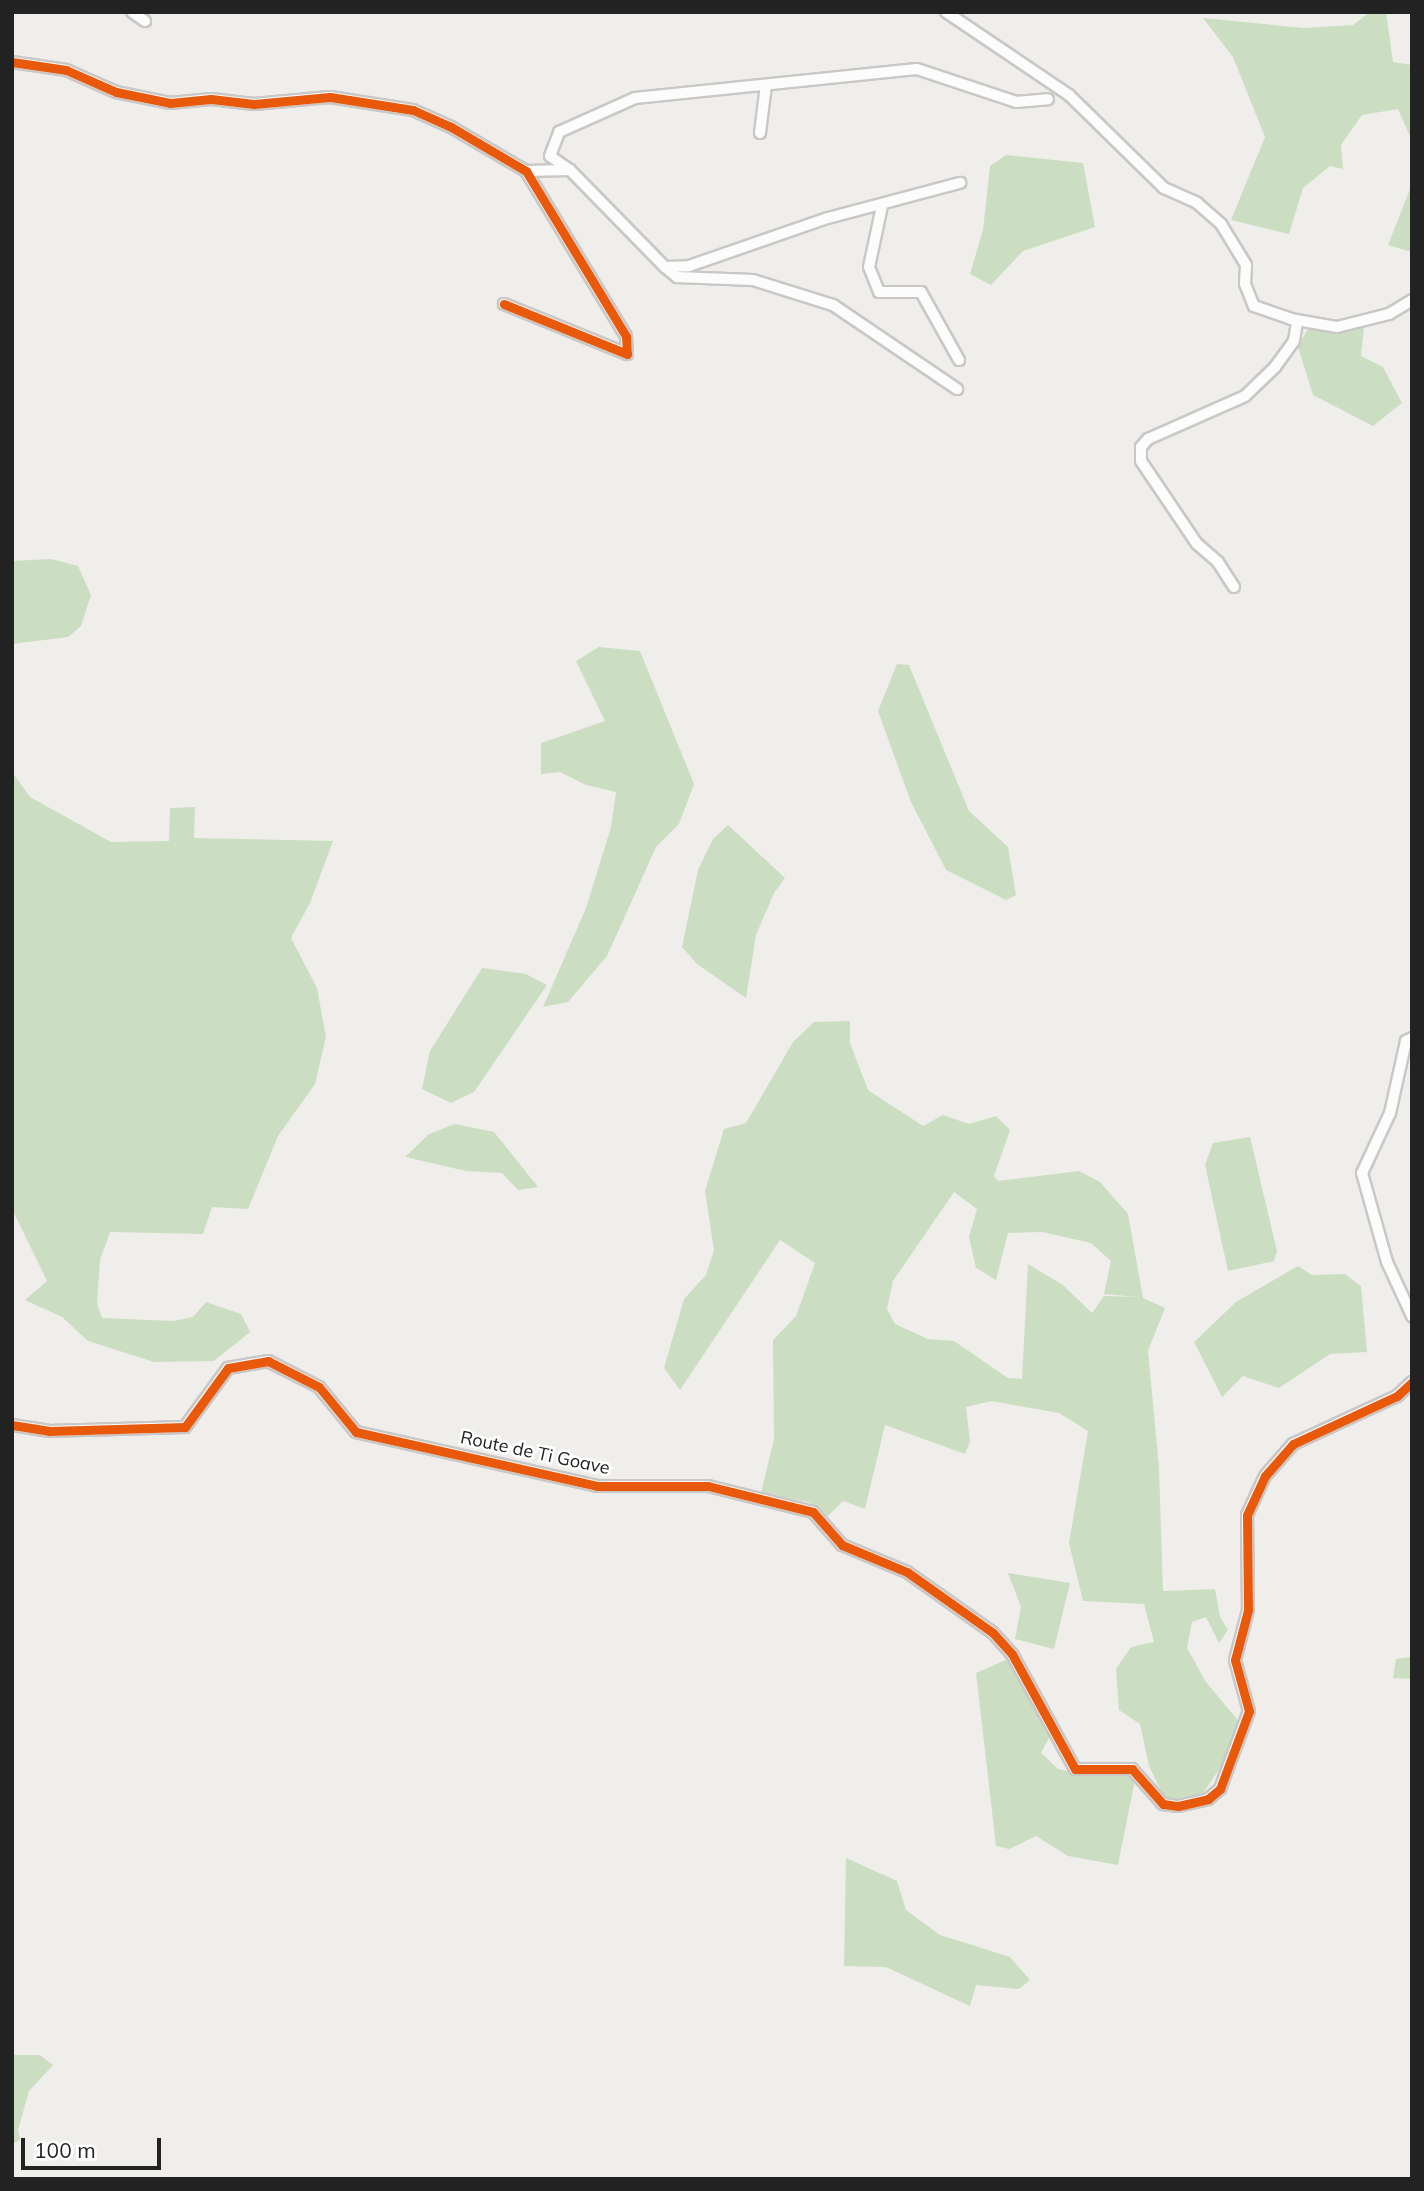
<!DOCTYPE html>
<html>
<head>
<meta charset="utf-8">
<style>
  body { margin:0 }
  #map { position:relative; width:1424px; height:2191px; overflow:hidden; background:#f0eeeb; font-family:Mulish,sans-serif }
  div>[style] { position:absolute }
  .forest>* { inset:0; background:#cbdec1 }
  .roads { filter:drop-shadow(2px 0 #c9c8c7) drop-shadow(-2px 0 #c9c8c7) drop-shadow(0 2px #c9c8c7) drop-shadow(0 -2px #c9c8c7) }
  .street>* { height:10px; margin:-5px; padding:0 5px; transform-origin:5px; border-radius:5px; background:#fdfcfc }
  .cycleway>* { height:9px; margin:-4.5px; padding:0 4.5px; transform-origin:4.5px; border-radius:4.5px; background:#e8590c }
  span { translate:-50% -50%; white-space:nowrap; text-align:center; line-height:1.15; -webkit-text-stroke:5px #fff; paint-order:stroke }
  .street-label { font-size:18px; color:#222 }
  .frame { position:absolute; inset:0; border:14px solid #222; pointer-events:none }
  .scale { position:absolute; left:21px; top:2138px; width:140px; height:32px; box-sizing:border-box; border:4px solid #222; border-top:0; padding-left:9px; font-size:21px; line-height:24px; white-space:nowrap; color:#222; -webkit-text-stroke:5px #fff; paint-order:stroke }
</style>
</head>
<body>
<div id="map">
  <div class="forest">
    <i style="clip-path:polygon(1370px 12px,1386px 12px,1393px 62px,1412px 65px,1412px 141px,1398px 109px,1362px 115px,1341px 145px,1343px 169px,1330px 166px,1303px 188px,1289px 234px,1231px 220px,1265px 137px,1233px 57px,1203px 18px,1304px 28px,1353px 25px)"></i>
    <i style="clip-path:polygon(1006px 155px,1083px 163px,1095px 227px,1023px 251px,991px 285px,970px 274px,983px 230px,990px 166px)"></i>
    <i style="clip-path:polygon(1412px 184px,1412px 252px,1388px 245px)"></i>
    <i style="clip-path:polygon(1309px 327px,1364px 327px,1361px 356px,1383px 367px,1402px 403px,1373px 426px,1313px 395px,1298px 347px)"></i>
    <i style="clip-path:polygon(51px 559px,78px 566px,91px 595px,81px 626px,68px 637px,12px 644px,12px 561px)"></i>
    <i style="clip-path:polygon(599px 647px,640px 651px,694px 784px,679px 824px,656px 847px,607px 956px,568px 1002px,543px 1007px,586px 908px,611px 827px,616px 792px,586px 785px,560px 772px,541px 774px,541px 743px,605px 721px,576px 661px)"></i>
    <i style="clip-path:polygon(897px 664px,909px 665px,969px 811px,1008px 847px,1016px 895px,1006px 900px,946px 870px,911px 802px,878px 711px)"></i>
    <i style="clip-path:polygon(12px 772px,30px 797px,111px 842px,169px 841px,170px 808px,195px 807px,194px 838px,333px 841px,310px 903px,291px 938px,317px 988px,326px 1037px,315px 1084px,278px 1136px,248px 1209px,212px 1207px,203px 1234px,110px 1232px,100px 1260px,97px 1303px,102px 1318px,174px 1321px,193px 1317px,206px 1302px,241px 1314px,250px 1332px,214px 1361px,154px 1362px,88px 1341px,62px 1317px,25px 1300px,47px 1281px,12px 1209px)"></i>
    <i style="clip-path:polygon(728px 825px,785px 878px,774px 893px,756px 935px,746px 998px,697px 964px,682px 947px,698px 870px,713px 839px)"></i>
    <i style="clip-path:polygon(482px 968px,526px 974px,547px 985px,474px 1092px,451px 1103px,422px 1089px,430px 1051px)"></i>
    <i style="clip-path:polygon(evenodd,850px 1021px,850px 1043px,868px 1090px,923px 1126px,943px 1115px,969px 1124px,996px 1116px,1010px 1130px,994px 1176px,998px 1181px,1079px 1171px,1100px 1182px,1128px 1214px,1143px 1298px,1165px 1308px,1148px 1351px,1159px 1467px,1163px 1591px,1215px 1589px,1220px 1617px,1228px 1630px,1219px 1643px,1206px 1617px,1192px 1622px,1187px 1648px,1206px 1682px,1240px 1723px,1223px 1764px,1203px 1793px,1166px 1801px,1149px 1766px,1140px 1724px,1119px 1710px,1116px 1669px,1131px 1647px,1154px 1642px,1144px 1604px,1083px 1601px,1069px 1543px,1088px 1431px,1059px 1413px,991px 1401px,966px 1407px,970px 1442px,965px 1454px,885px 1425px,865px 1509px,843px 1501px,828px 1516px,809px 1502px,761px 1493px,774px 1439px,773px 1340px,796px 1316px,815px 1263px,780px 1240px,680px 1390px,664px 1368px,684px 1299px,706px 1275px,714px 1250px,705px 1191px,724px 1129px,746px 1123px,793px 1042px,814px 1022px,850px 1021px,954px 1192px,977px 1209px,969px 1237px,976px 1268px,996px 1280px,1008px 1233px,1042px 1232px,1091px 1243px,1111px 1261px,1104px 1294px,1139px 1297px,1104px 1296px,1092px 1313px,1063px 1285px,1028px 1264px,1022px 1379px,1008px 1378px,954px 1341px,928px 1339px,895px 1324px,887px 1309px,893px 1281px,954px 1192px)"></i>
    <i style="clip-path:polygon(455px 1124px,494px 1132px,538px 1187px,518px 1190px,502px 1173px,466px 1171px,405px 1157px,429px 1134px)"></i>
    <i style="clip-path:polygon(1250px 1137px,1277px 1251px,1274px 1261px,1228px 1271px,1205px 1165px,1213px 1143px)"></i>
    <i style="clip-path:polygon(1298px 1266px,1312px 1275px,1345px 1274px,1361px 1286px,1367px 1352px,1330px 1354px,1279px 1388px,1243px 1376px,1222px 1397px,1194px 1342px,1236px 1302px)"></i>
    <i style="clip-path:polygon(1008px 1573px,1070px 1583px,1054px 1649px,1015px 1639px,1021px 1607px)"></i>
    <i style="clip-path:polygon(1412px 1657px,1412px 1679px,1393px 1678px,1396px 1659px)"></i>
    <i style="clip-path:polygon(1008px 1659px,1013px 1660px,1051px 1734px,1041px 1753px,1058px 1769px,1085px 1775px,1108px 1771px,1136px 1775px,1118px 1865px,1068px 1856px,1036px 1836px,1009px 1849px,996px 1846px,976px 1673px)"></i>
    <i style="clip-path:polygon(846px 1858px,897px 1881px,906px 1910px,940px 1935px,1010px 1957px,1030px 1980px,1019px 1989px,976px 1985px,970px 2006px,886px 1967px,844px 1966px)"></i>
    <i style="clip-path:polygon(12px 2055px,40px 2055px,53px 2065px,29px 2091px,18px 2130px,20px 2140px,14px 2143px)"></i>
  </div>
  <div class="roads">
    <div class="street">
      <i style="left:132px;top:12px;width:16px;rotate:35deg"></i>
      <i style="left:946px;top:12px;width:148px;rotate:34deg"></i>
      <i style="left:1069px;top:95px;width:133px;rotate:44.4deg"></i>
      <i style="left:1164px;top:188px;width:36px;rotate:24deg"></i>
      <i style="left:1197px;top:203px;width:32px;rotate:41deg"></i>
      <i style="left:1221px;top:224px;width:48px;rotate:58.6deg"></i>
      <i style="left:1246px;top:265px;width:19px;rotate:93deg"></i>
      <i style="left:1245px;top:284px;width:24px;rotate:68deg"></i>
      <i style="left:1254px;top:306px;width:39px;rotate:19deg"></i>
      <i style="left:1291px;top:319px;width:47px;rotate:9.9deg"></i>
      <i style="left:1337px;top:327px;width:54px;rotate:-14deg"></i>
      <i style="left:1389px;top:314px;width:27px;rotate:-31deg"></i>
      <i style="left:12px;top:62px;width:55px;rotate:8.4deg"></i>
      <i style="left:66px;top:70px;width:55px;rotate:23.7deg"></i>
      <i style="left:116px;top:92px;width:55px;rotate:11.5deg"></i>
      <i style="left:170px;top:103px;width:41px;rotate:-5.6deg"></i>
      <i style="left:211px;top:99px;width:43px;rotate:6.6deg"></i>
      <i style="left:254px;top:104px;width:76px;rotate:-5.3deg"></i>
      <i style="left:330px;top:97px;width:84px;rotate:8.9deg"></i>
      <i style="left:413px;top:110px;width:42px;rotate:24.1deg"></i>
      <i style="left:451px;top:127px;width:87px;rotate:30.4deg"></i>
      <i style="left:526px;top:171px;width:193px;rotate:58.8deg"></i>
      <i style="left:626px;top:336px;width:18px;rotate:87deg"></i>
      <i style="left:627px;top:354px;width:133px;rotate:-157.9deg"></i>
      <i style="left:760px;top:133px;width:48px;rotate:-82.9deg"></i>
      <i style="left:570px;top:170px;width:24px;rotate:-145deg"></i>
      <i style="left:550px;top:156px;width:26px;rotate:-69deg"></i>
      <i style="left:559px;top:132px;width:83px;rotate:-24.1deg"></i>
      <i style="left:635px;top:98px;width:283px;rotate:-5.9deg"></i>
      <i style="left:917px;top:69px;width:104px;rotate:18.4deg"></i>
      <i style="left:1016px;top:102px;width:32px;rotate:-5deg"></i>
      <i style="left:526px;top:171px;width:44px;rotate:-1.3deg"></i>
      <i style="left:570px;top:170px;width:136px;rotate:45.6deg"></i>
      <i style="left:665px;top:267px;width:24px;rotate:-2deg"></i>
      <i style="left:689px;top:266px;width:147px;rotate:-19.1deg"></i>
      <i style="left:828px;top:218px;width:137px;rotate:-14.9deg"></i>
      <i style="left:882px;top:206px;width:62px;rotate:102deg"></i>
      <i style="left:869px;top:267px;width:27px;rotate:68deg"></i>
      <i style="left:879px;top:292px;width:42px"></i>
      <i style="left:921px;top:292px;width:78px;rotate:60.8deg"></i>
      <i style="left:665px;top:267px;width:16px;rotate:40deg"></i>
      <i style="left:677px;top:277px;width:76px;rotate:2.3deg"></i>
      <i style="left:753px;top:280px;width:84px;rotate:17.4deg"></i>
      <i style="left:833px;top:305px;width:150px;rotate:34.1deg"></i>
      <i style="left:1234px;top:587px;width:30px;rotate:-123deg"></i>
      <i style="left:1218px;top:562px;width:28px;rotate:-139deg"></i>
      <i style="left:1197px;top:544px;width:100px;rotate:-124deg"></i>
      <i style="left:1141px;top:461px;width:14px;rotate:-90deg"></i>
      <i style="left:1141px;top:447px;width:11px;rotate:-49deg"></i>
      <i style="left:1148px;top:439px;width:106px;rotate:-23.9deg"></i>
      <i style="left:1245px;top:396px;width:42px;rotate:-44deg"></i>
      <i style="left:1275px;top:367px;width:32px;rotate:-54deg"></i>
      <i style="left:1294px;top:341px;width:20px;rotate:-81deg"></i>
      <i style="left:1412px;top:1038px;width:7px;rotate:153deg"></i>
      <i style="left:1406px;top:1041px;width:74px;rotate:102.5deg"></i>
      <i style="left:1390px;top:1113px;width:66px;rotate:115deg"></i>
      <i style="left:1362px;top:1173px;width:92px;rotate:74.3deg"></i>
      <i style="left:1387px;top:1262px;width:60px;rotate:65.2deg"></i>
      <i style="left:12px;top:1425px;width:37px;rotate:9deg"></i>
      <i style="left:49px;top:1431px;width:136px;rotate:-1.7deg"></i>
      <i style="left:185px;top:1427px;width:73px;rotate:-53.9deg"></i>
      <i style="left:228px;top:1368px;width:41px;rotate:-9.9deg"></i>
      <i style="left:268px;top:1361px;width:57px;rotate:27deg"></i>
      <i style="left:319px;top:1387px;width:58px;rotate:50.6deg"></i>
      <i style="left:356px;top:1432px;width:247px;rotate:12.6deg"></i>
      <i style="left:597px;top:1486px;width:111px"></i>
      <i style="left:708px;top:1486px;width:108px;rotate:13.9deg"></i>
      <i style="left:813px;top:1512px;width:44px;rotate:48.7deg"></i>
      <i style="left:842px;top:1545px;width:70px;rotate:22.6deg"></i>
      <i style="left:907px;top:1572px;width:105px;rotate:35.3deg"></i>
      <i style="left:993px;top:1633px;width:28px;rotate:48deg"></i>
      <i style="left:1012px;top:1654px;width:131px;rotate:61.3deg"></i>
      <i style="left:1075px;top:1769px;width:57px"></i>
      <i style="left:1132px;top:1769px;width:47px;rotate:48.5deg"></i>
      <i style="left:1163px;top:1804px;width:15px;rotate:8deg"></i>
      <i style="left:1178px;top:1806px;width:31px;rotate:-13deg"></i>
      <i style="left:1208px;top:1799px;width:16px;rotate:-40deg"></i>
      <i style="left:1220px;top:1789px;width:83px;rotate:-69.6deg"></i>
      <i style="left:1249px;top:1711px;width:53px;rotate:-105.4deg"></i>
      <i style="left:1235px;top:1660px;width:52px;rotate:-75.4deg"></i>
      <i style="left:1248px;top:1610px;width:95px;rotate:-90.6deg"></i>
      <i style="left:1247px;top:1515px;width:43px;rotate:-65.2deg"></i>
      <i style="left:1265px;top:1476px;width:43px;rotate:-48.8deg"></i>
      <i style="left:1293px;top:1444px;width:115px;rotate:-24.8deg"></i>
      <i style="left:1397px;top:1396px;width:21px;rotate:-43deg"></i>
    </div>
  </div>
  <div class="cycleway">
    <i style="left:12px;top:62px;width:55px;rotate:8.4deg"></i>
    <i style="left:66px;top:70px;width:55px;rotate:23.7deg"></i>
    <i style="left:116px;top:92px;width:55px;rotate:11.5deg"></i>
    <i style="left:170px;top:103px;width:41px;rotate:-5.6deg"></i>
    <i style="left:211px;top:99px;width:43px;rotate:6.6deg"></i>
    <i style="left:254px;top:104px;width:76px;rotate:-5.3deg"></i>
    <i style="left:330px;top:97px;width:84px;rotate:8.9deg"></i>
    <i style="left:413px;top:110px;width:42px;rotate:24.1deg"></i>
    <i style="left:451px;top:127px;width:87px;rotate:30.4deg"></i>
    <i style="left:526px;top:171px;width:193px;rotate:58.8deg"></i>
    <i style="left:626px;top:336px;width:18px;rotate:87deg"></i>
    <i style="left:627px;top:354px;width:133px;rotate:-157.9deg"></i>
    <i style="left:12px;top:1425px;width:37px;rotate:9deg"></i>
    <i style="left:49px;top:1431px;width:136px;rotate:-1.7deg"></i>
    <i style="left:185px;top:1427px;width:73px;rotate:-53.9deg"></i>
    <i style="left:228px;top:1368px;width:41px;rotate:-9.9deg"></i>
    <i style="left:268px;top:1361px;width:57px;rotate:27deg"></i>
    <i style="left:319px;top:1387px;width:58px;rotate:50.6deg"></i>
    <i style="left:356px;top:1432px;width:247px;rotate:12.6deg"></i>
    <i style="left:597px;top:1486px;width:111px"></i>
    <i style="left:708px;top:1486px;width:108px;rotate:13.9deg"></i>
    <i style="left:813px;top:1512px;width:44px;rotate:48.7deg"></i>
    <i style="left:842px;top:1545px;width:70px;rotate:22.6deg"></i>
    <i style="left:907px;top:1572px;width:105px;rotate:35.3deg"></i>
    <i style="left:993px;top:1633px;width:28px;rotate:48deg"></i>
    <i style="left:1012px;top:1654px;width:131px;rotate:61.3deg"></i>
    <i style="left:1075px;top:1769px;width:57px"></i>
    <i style="left:1132px;top:1769px;width:47px;rotate:48.5deg"></i>
    <i style="left:1163px;top:1804px;width:15px;rotate:8deg"></i>
    <i style="left:1178px;top:1806px;width:31px;rotate:-13deg"></i>
    <i style="left:1208px;top:1799px;width:16px;rotate:-40deg"></i>
    <i style="left:1220px;top:1789px;width:83px;rotate:-69.6deg"></i>
    <i style="left:1249px;top:1711px;width:53px;rotate:-105.4deg"></i>
    <i style="left:1235px;top:1660px;width:52px;rotate:-75.4deg"></i>
    <i style="left:1248px;top:1610px;width:95px;rotate:-90.6deg"></i>
    <i style="left:1247px;top:1515px;width:43px;rotate:-65.2deg"></i>
    <i style="left:1265px;top:1476px;width:43px;rotate:-48.8deg"></i>
    <i style="left:1293px;top:1444px;width:115px;rotate:-24.8deg"></i>
    <i style="left:1397px;top:1396px;width:21px;rotate:-43deg"></i>
  </div>
  <div class="street-label">
    <span style="left:535px;top:1453px;rotate:12deg">Route de Ti Goave</span>
  </div>
  <div class="frame"></div>
  <div class="scale">100 m</div>
</div>
</body>
</html>
